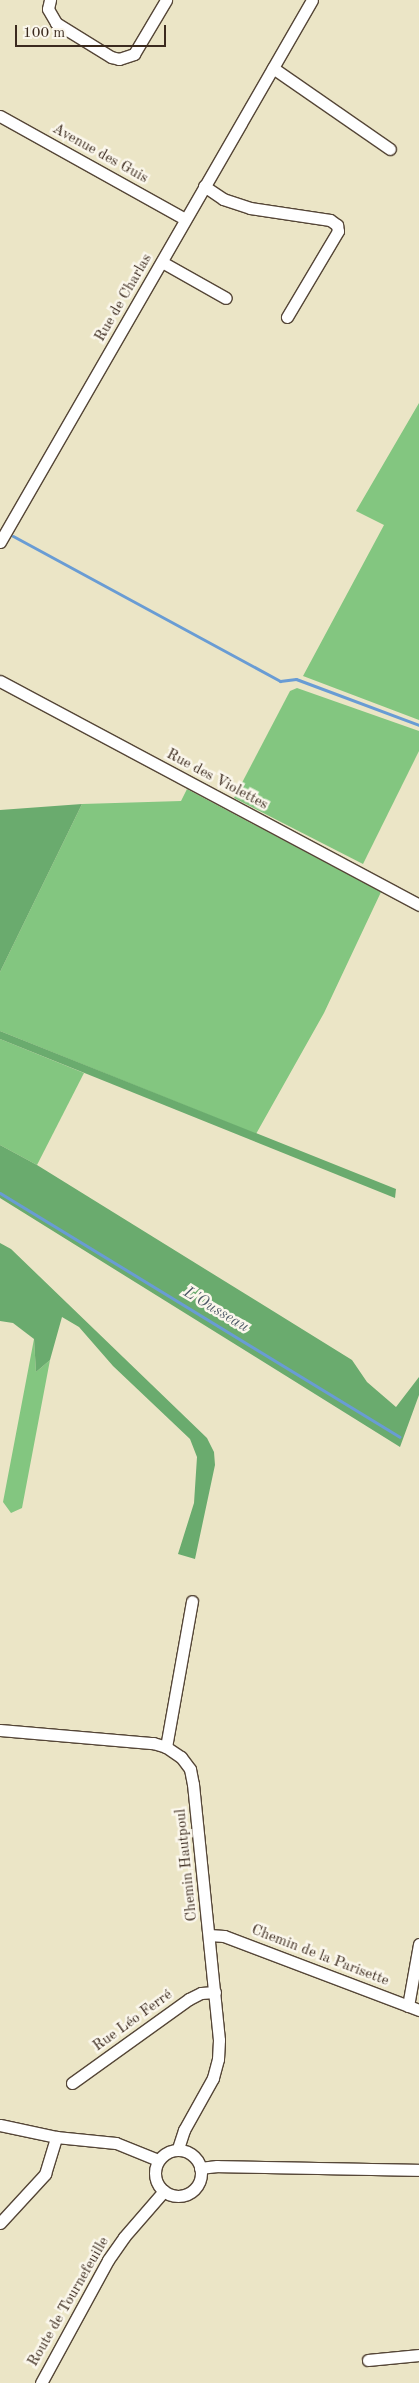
<!DOCTYPE html>
<html>
<head>
<meta charset="utf-8">
<style>
  body { margin:0 }
  #map { position:relative; width:419px; height:2383px; overflow:hidden; background:#ebe5c6; font-family:"Old Standard TT",serif }
  div>[style] { position:absolute }
  .green>* { inset:0; background:#83c680 }
  .forest>* { inset:0; background:#6aab6e }
  .stream>* { height:3px; margin:-1.5px; padding:0 1.5px; transform-origin:1.5px; border-radius:1.5px; background:#699cd4 }
  .roads { filter:drop-shadow(1px 0 #554637) drop-shadow(-1px 0 #554637) drop-shadow(0 1px #554637) drop-shadow(0 -1px #554637) }
  .minor>* { height:11px; margin:-5.5px; padding:0 5.5px; transform-origin:5.5px; border-radius:5.5px; background:#fff }
  .minor>.ring { margin:-5.5px; padding:0; box-sizing:content-box; background:none; border:11px solid #fff; border-radius:50% }
  span { translate:-50% -50%; white-space:nowrap; text-align:center; line-height:1.15; -webkit-text-stroke:5px #fbf7ec; paint-order:stroke }
  .street-label { font-size:15px; color:#3b2a1e }
  .water-label { font-size:16px; color:#4d5867; font-style:italic }
  .scale { position:absolute; left:15px; top:25px; width:151px; height:22px; box-sizing:border-box; border:2px solid #3b2a1e; border-top:0; padding-left:6px; font-size:15px; line-height:18px; white-space:nowrap; color:#3b2a1e; -webkit-text-stroke:4px #fbf7ec; paint-order:stroke }
</style>
</head>
<body>
<div id="map">
  <div class="green">
    <i style="clip-path:polygon(419px 403px,419px 720px,303px 676px,384px 525px,356px 511px)"></i>
    <i style="clip-path:polygon(297px 688px,419px 731px,419px 751px,363px 864px,234px 798px,290px 691px)"></i>
    <i style="clip-path:polygon(187px 789px,381px 892px,324px 1013px,256px 1134px,0 1031px,0 972px,82px 804px,181px 801px)"></i>
    <i style="clip-path:polygon(0 1039px,84px 1073px,37px 1165px,0 1145px)"></i>
    <i style="clip-path:polygon(34px 1339px,36px 1372px,50px 1360px,22px 1508px,11px 1513px,3px 1502px)"></i>
  </div>
  <div class="forest">
    <i style="clip-path:polygon(82px 804px,0 972px,0 810px)"></i>
    <i style="clip-path:polygon(0 1031px,396px 1189px,395px 1198px,0 1039px)"></i>
    <i style="clip-path:polygon(0 1145px,37px 1165px,352px 1360px,367px 1382px,396px 1407px,419px 1377px,419px 1395px,400px 1447px,0 1198px)"></i>
    <i style="clip-path:polygon(0 1243px,11px 1249px,207px 1438px,214px 1452px,215px 1465px,195px 1559px,178px 1554px,194px 1503px,197px 1457px,190px 1439px,113px 1366px,79px 1327px,62px 1317px,50px 1360px,36px 1372px,34px 1339px,13px 1323px,0 1321px)"></i>
  </div>
  <div class="stream">
    <i style="left:13px;top:536px;width:304px;rotate:28.5deg"></i>
    <i style="left:280px;top:681px;width:16px;rotate:-7deg"></i>
    <i style="left:296px;top:679px;width:131px;rotate:20.5deg"></i>
    <i style="left:0;top:1193px;width:468px;rotate:31.4deg"></i>
  </div>
  <div class="roads">
    <div class="minor">
      <i style="left:50px;top:0;width:9px;rotate:103deg"></i>
      <i style="left:48px;top:9px;width:16px;rotate:60deg"></i>
      <i style="left:56px;top:23px;width:65px;rotate:31.7deg"></i>
      <i style="left:111px;top:57px;width:8px;rotate:14deg"></i>
      <i style="left:119px;top:59px;width:16px;rotate:-18deg"></i>
      <i style="left:134px;top:54px;width:63px;rotate:-59.3deg"></i>
      <i style="left:273px;top:68px;width:142px;rotate:34.7deg"></i>
      <i style="left:0;top:116px;width:212px;rotate:29.1deg"></i>
      <i style="left:204px;top:186px;width:23px;rotate:34deg"></i>
      <i style="left:223px;top:199px;width:28px;rotate:18deg"></i>
      <i style="left:250px;top:208px;width:81px;rotate:8.5deg"></i>
      <i style="left:330px;top:220px;width:9px;rotate:36deg"></i>
      <i style="left:337px;top:225px;width:6px;rotate:81deg"></i>
      <i style="left:338px;top:231px;width:100px;rotate:120.7deg"></i>
      <i style="left:162px;top:262px;width:73px;rotate:29.4deg"></i>
      <i style="left:0;top:542px;width:625px;rotate:-60.07deg"></i>
      <i style="left:0;top:681px;width:475px;rotate:28.1deg"></i>
      <i style="left:0;top:1730px;width:154px;rotate:4.9deg"></i>
      <i style="left:153px;top:1743px;width:14px;rotate:17deg"></i>
      <i style="left:166px;top:1747px;width:18px;rotate:34deg"></i>
      <i style="left:181px;top:1757px;width:15px;rotate:53deg"></i>
      <i style="left:190px;top:1769px;width:15px;rotate:79deg"></i>
      <i style="left:193px;top:1784px;width:257px;rotate:84.2deg"></i>
      <i style="left:219px;top:2040px;width:19px;rotate:93deg"></i>
      <i style="left:218px;top:2059px;width:20px;rotate:105deg"></i>
      <i style="left:213px;top:2078px;width:60px;rotate:119.1deg"></i>
      <i style="left:184px;top:2130px;width:20px;rotate:108deg"></i>
      <i style="left:166px;top:1747px;width:148px;rotate:-79.9deg"></i>
      <i style="left:209px;top:1935px;width:15px;rotate:4deg"></i>
      <i style="left:224px;top:1936px;width:209px;rotate:20.8deg"></i>
      <i style="left:408px;top:2006px;width:63px;rotate:-79.9deg"></i>
      <i style="left:72px;top:2083px;width:144px;rotate:-35.7deg"></i>
      <i style="left:189px;top:1999px;width:13px;rotate:-27deg"></i>
      <i style="left:201px;top:1993px;width:14px;rotate:-4deg"></i>
      <i style="left:0;top:2125px;width:57px;rotate:12.1deg"></i>
      <i style="left:56px;top:2137px;width:60px;rotate:5.7deg"></i>
      <i style="left:116px;top:2143px;width:45px;rotate:22deg"></i>
      <i class="ring" style="left:155px;top:2150px;width:35px;height:35px"></i>
      <i style="left:200px;top:2168px;width:17px;rotate:-7deg"></i>
      <i style="left:217px;top:2166px;width:202px;rotate:1.1deg"></i>
      <i style="left:0;top:2223px;width:67px;rotate:-47.4deg"></i>
      <i style="left:45px;top:2174px;width:39px;rotate:-73deg"></i>
      <i style="left:368px;top:2360px;width:51px;rotate:-5.6deg"></i>
      <i style="left:41px;top:2383px;width:140px;rotate:-61.4deg"></i>
      <i style="left:108px;top:2260px;width:28px;rotate:-55deg"></i>
      <i style="left:124px;top:2237px;width:61px;rotate:-49deg"></i>
    </div>
  </div>
  <div class="street-label">
    <span style="left:100px;top:154px;rotate:29deg">Avenue des Guis</span>
    <span style="left:124px;top:298px;rotate:-60deg">Rue de Charlas</span>
    <span style="left:217px;top:780px;rotate:28deg">Rue des Violettes</span>
    <span style="left:187px;top:1865px;rotate:-96deg">Chemin Hautpoul</span>
    <span style="left:320px;top:1956px;rotate:21deg">Chemin de la Parisette</span>
    <span style="left:133px;top:2021px;rotate:-36deg">Rue Léo Ferré</span>
    <span style="left:69px;top:2302px;rotate:-60deg">Route de Tournefeuille</span>
  </div>
  <div class="water-label">
    <span style="left:216px;top:1310px;rotate:31deg">L'Ousseau</span>
  </div>
  <div class="scale">100 m</div>
</div>
</body>
</html>
